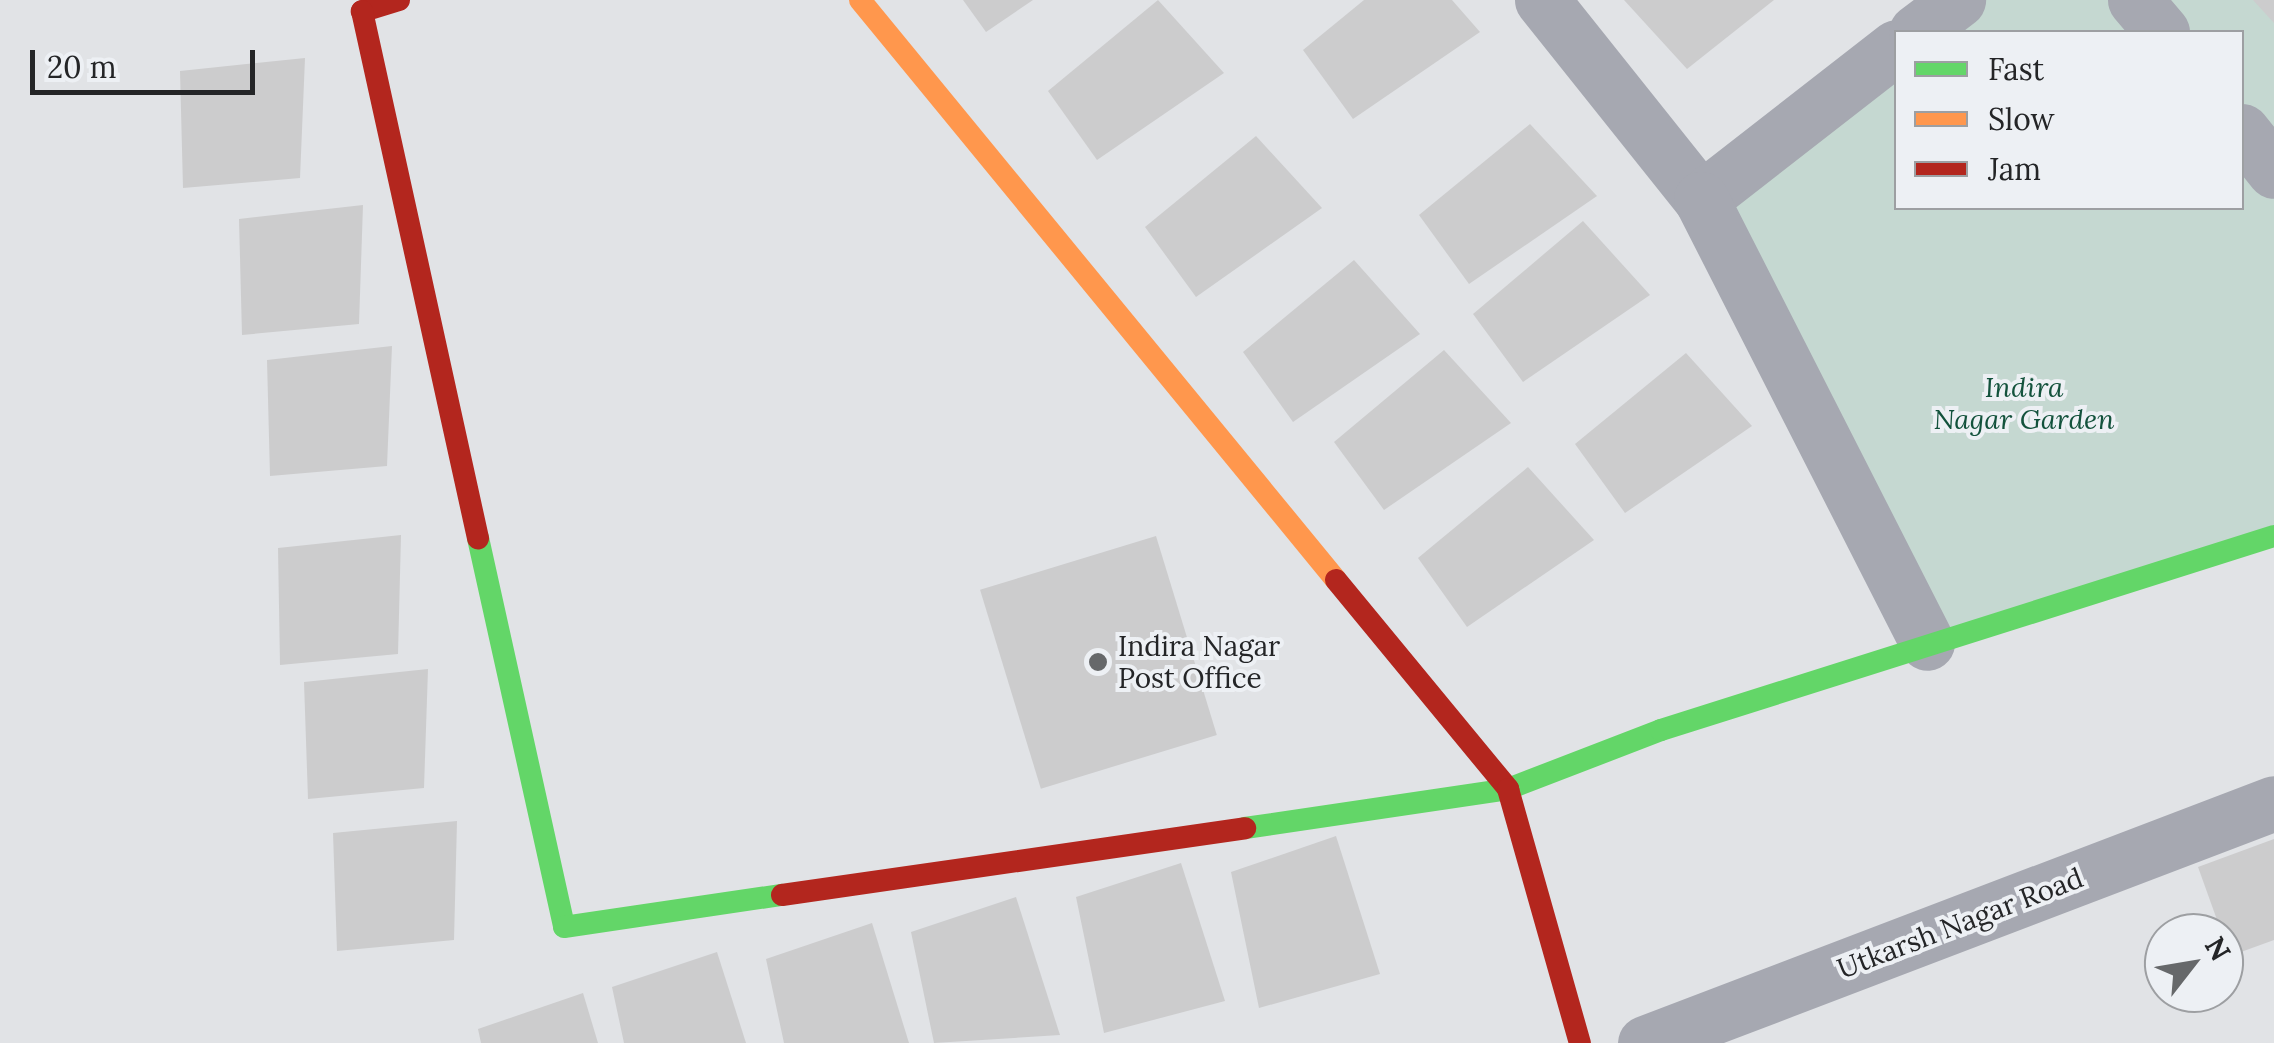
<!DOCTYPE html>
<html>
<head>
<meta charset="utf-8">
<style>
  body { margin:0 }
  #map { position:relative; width:2274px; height:1043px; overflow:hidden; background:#e1e3e6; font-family:Lora,serif }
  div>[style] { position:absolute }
  .green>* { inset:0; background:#c5d8d1 }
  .building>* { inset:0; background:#cccccd; transform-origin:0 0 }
  .street>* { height:55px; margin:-27.5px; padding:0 27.5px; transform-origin:27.5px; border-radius:27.5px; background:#a6a8b1 }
  .fast>* { height:22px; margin:-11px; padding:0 11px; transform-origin:11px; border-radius:11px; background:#63d668 }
  .slow>* { height:22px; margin:-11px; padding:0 11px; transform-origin:11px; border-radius:11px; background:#ff974d }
  .jam>* { height:22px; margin:-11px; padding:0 11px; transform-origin:11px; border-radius:11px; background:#b3261e }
  .dots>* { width:28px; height:28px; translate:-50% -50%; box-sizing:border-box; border:5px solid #edf0f4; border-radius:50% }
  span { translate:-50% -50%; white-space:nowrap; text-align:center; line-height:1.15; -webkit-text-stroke:8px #edf0f4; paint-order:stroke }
  .park-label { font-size:28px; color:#13523c; font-style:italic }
  .poi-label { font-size:28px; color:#242527 }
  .left { translate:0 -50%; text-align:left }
  .street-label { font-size:28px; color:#242527 }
  .legend { position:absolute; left:1894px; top:30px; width:350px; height:180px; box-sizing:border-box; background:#edf0f4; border:2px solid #9d9fa2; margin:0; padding:12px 18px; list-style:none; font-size:30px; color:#242527 }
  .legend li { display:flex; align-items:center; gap:20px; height:50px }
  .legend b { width:50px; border:2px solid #9d9fa2 }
  .north { position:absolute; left:2144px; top:913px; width:100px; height:100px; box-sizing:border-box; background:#edf0f4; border:2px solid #9d9fa2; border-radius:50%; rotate:59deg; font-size:28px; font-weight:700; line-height:40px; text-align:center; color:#242527 }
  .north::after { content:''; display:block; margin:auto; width:35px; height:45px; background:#66686a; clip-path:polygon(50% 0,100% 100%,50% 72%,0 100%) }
  .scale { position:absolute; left:30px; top:50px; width:225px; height:45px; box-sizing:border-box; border:5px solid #242527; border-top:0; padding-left:12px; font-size:30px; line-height:35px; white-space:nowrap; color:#242527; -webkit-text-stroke:8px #edf0f4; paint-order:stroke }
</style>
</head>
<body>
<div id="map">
  <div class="green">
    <i style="clip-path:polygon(1958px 0,2274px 0,2274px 525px,1927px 643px,1701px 199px,1896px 47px,1896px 208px,2242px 208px,2242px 32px,1916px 32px)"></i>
  </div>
  <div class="building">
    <i style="clip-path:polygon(963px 0,1033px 0,986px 32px)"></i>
    <i style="clip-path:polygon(1158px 0,1224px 73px,1097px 160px,1048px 91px)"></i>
    <i style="clip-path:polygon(1364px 0,1452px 0,1480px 32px,1353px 119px,1303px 50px)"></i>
    <i style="clip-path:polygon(1624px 0,1774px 0,1687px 69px)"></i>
    <i style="clip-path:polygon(2253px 0,2274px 0,2274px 23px)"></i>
    <i style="clip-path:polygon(305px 58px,300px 178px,183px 188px,180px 71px)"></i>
    <i style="clip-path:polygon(1530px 124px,1597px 196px,1469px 284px,1419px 215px)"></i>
    <i style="clip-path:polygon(1256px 136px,1322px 208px,1196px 297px,1145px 227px)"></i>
    <i style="clip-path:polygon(363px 205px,359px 324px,242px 335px,239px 219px)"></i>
    <i style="clip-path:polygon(1583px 221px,1650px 295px,1523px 382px,1473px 314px)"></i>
    <i style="clip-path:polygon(1354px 260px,1420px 334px,1293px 422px,1243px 352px)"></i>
    <i style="clip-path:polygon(392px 346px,387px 466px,270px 476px,267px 360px)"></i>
    <i style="clip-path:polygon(1444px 350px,1511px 423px,1384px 510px,1334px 442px)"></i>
    <i style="clip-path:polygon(1686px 353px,1752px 426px,1625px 513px,1575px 444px)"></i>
    <i style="clip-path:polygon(1528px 467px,1594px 540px,1467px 627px,1418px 558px)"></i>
    <i style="clip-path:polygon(401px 535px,398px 654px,280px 665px,278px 548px)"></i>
    <i style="left:1156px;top:536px;width:208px;height:184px;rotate:73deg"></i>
    <i style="clip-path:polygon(428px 669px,424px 788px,308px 799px,304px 682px)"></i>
    <i style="clip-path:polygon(457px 821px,454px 940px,337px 951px,333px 833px)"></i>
    <i style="clip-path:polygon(1336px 836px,1380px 974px,1259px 1008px,1231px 872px)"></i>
    <i style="clip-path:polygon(2274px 839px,2274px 940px,2230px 956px,2198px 867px)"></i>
    <i style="clip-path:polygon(1181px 863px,1225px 1001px,1104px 1033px,1076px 897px)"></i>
    <i style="clip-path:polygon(1016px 897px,1060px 1035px,934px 1043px,911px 932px)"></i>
    <i style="clip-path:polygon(872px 923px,909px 1043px,784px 1043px,766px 959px)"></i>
    <i style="clip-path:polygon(717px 952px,746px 1043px,624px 1043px,612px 987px)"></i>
    <i style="clip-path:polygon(583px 993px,598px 1043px,481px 1043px,478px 1029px)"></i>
  </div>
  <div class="street">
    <i style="left:1542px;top:0;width:255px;rotate:51.4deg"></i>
    <i style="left:1701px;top:199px;width:247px;rotate:-37.9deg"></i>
    <i style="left:2135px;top:0;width:42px;rotate:49.8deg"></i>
    <i style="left:1916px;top:32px;width:53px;rotate:-37.3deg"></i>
    <i style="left:2242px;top:131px;width:51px;rotate:51.3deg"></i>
    <i style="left:1701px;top:199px;width:498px;rotate:63deg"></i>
    <i style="left:1645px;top:1043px;width:673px;rotate:-20.88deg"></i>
  </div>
  <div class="fast">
    <i style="left:478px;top:538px;width:398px;rotate:77.5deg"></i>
    <i style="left:564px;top:927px;width:220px;rotate:-8.4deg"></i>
    <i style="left:1245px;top:828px;width:266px;rotate:-8.4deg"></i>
    <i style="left:1508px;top:789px;width:164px;rotate:-21.1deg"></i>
    <i style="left:1661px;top:730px;width:643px;rotate:-17.56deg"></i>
  </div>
  <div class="slow">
    <i style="left:860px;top:0;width:750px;rotate:50.62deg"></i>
  </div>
  <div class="jam">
    <i style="left:399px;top:0;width:39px;rotate:163deg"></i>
    <i style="left:362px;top:11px;width:540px;rotate:77.59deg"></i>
    <i style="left:1336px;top:580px;width:271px;rotate:50.5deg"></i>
    <i style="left:1508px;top:789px;width:264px;rotate:74.2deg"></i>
    <i style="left:782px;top:895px;width:468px;rotate:-8.2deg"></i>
  </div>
  <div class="dots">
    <i style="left:1098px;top:662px;background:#66686a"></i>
  </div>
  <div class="park-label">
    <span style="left:2024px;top:403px">Indira<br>Nagar Garden</span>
  </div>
  <div class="poi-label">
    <span class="left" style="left:1118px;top:662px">Indira Nagar<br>Post Office</span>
  </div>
  <div class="street-label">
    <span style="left:1960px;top:923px;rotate:-21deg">Utkarsh Nagar Road</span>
  </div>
  <ul class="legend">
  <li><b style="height:12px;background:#63d668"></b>Fast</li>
  <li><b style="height:12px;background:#ff974d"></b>Slow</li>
  <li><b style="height:12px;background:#b3261e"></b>Jam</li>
  </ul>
  <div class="north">N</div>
  <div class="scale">20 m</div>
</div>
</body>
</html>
